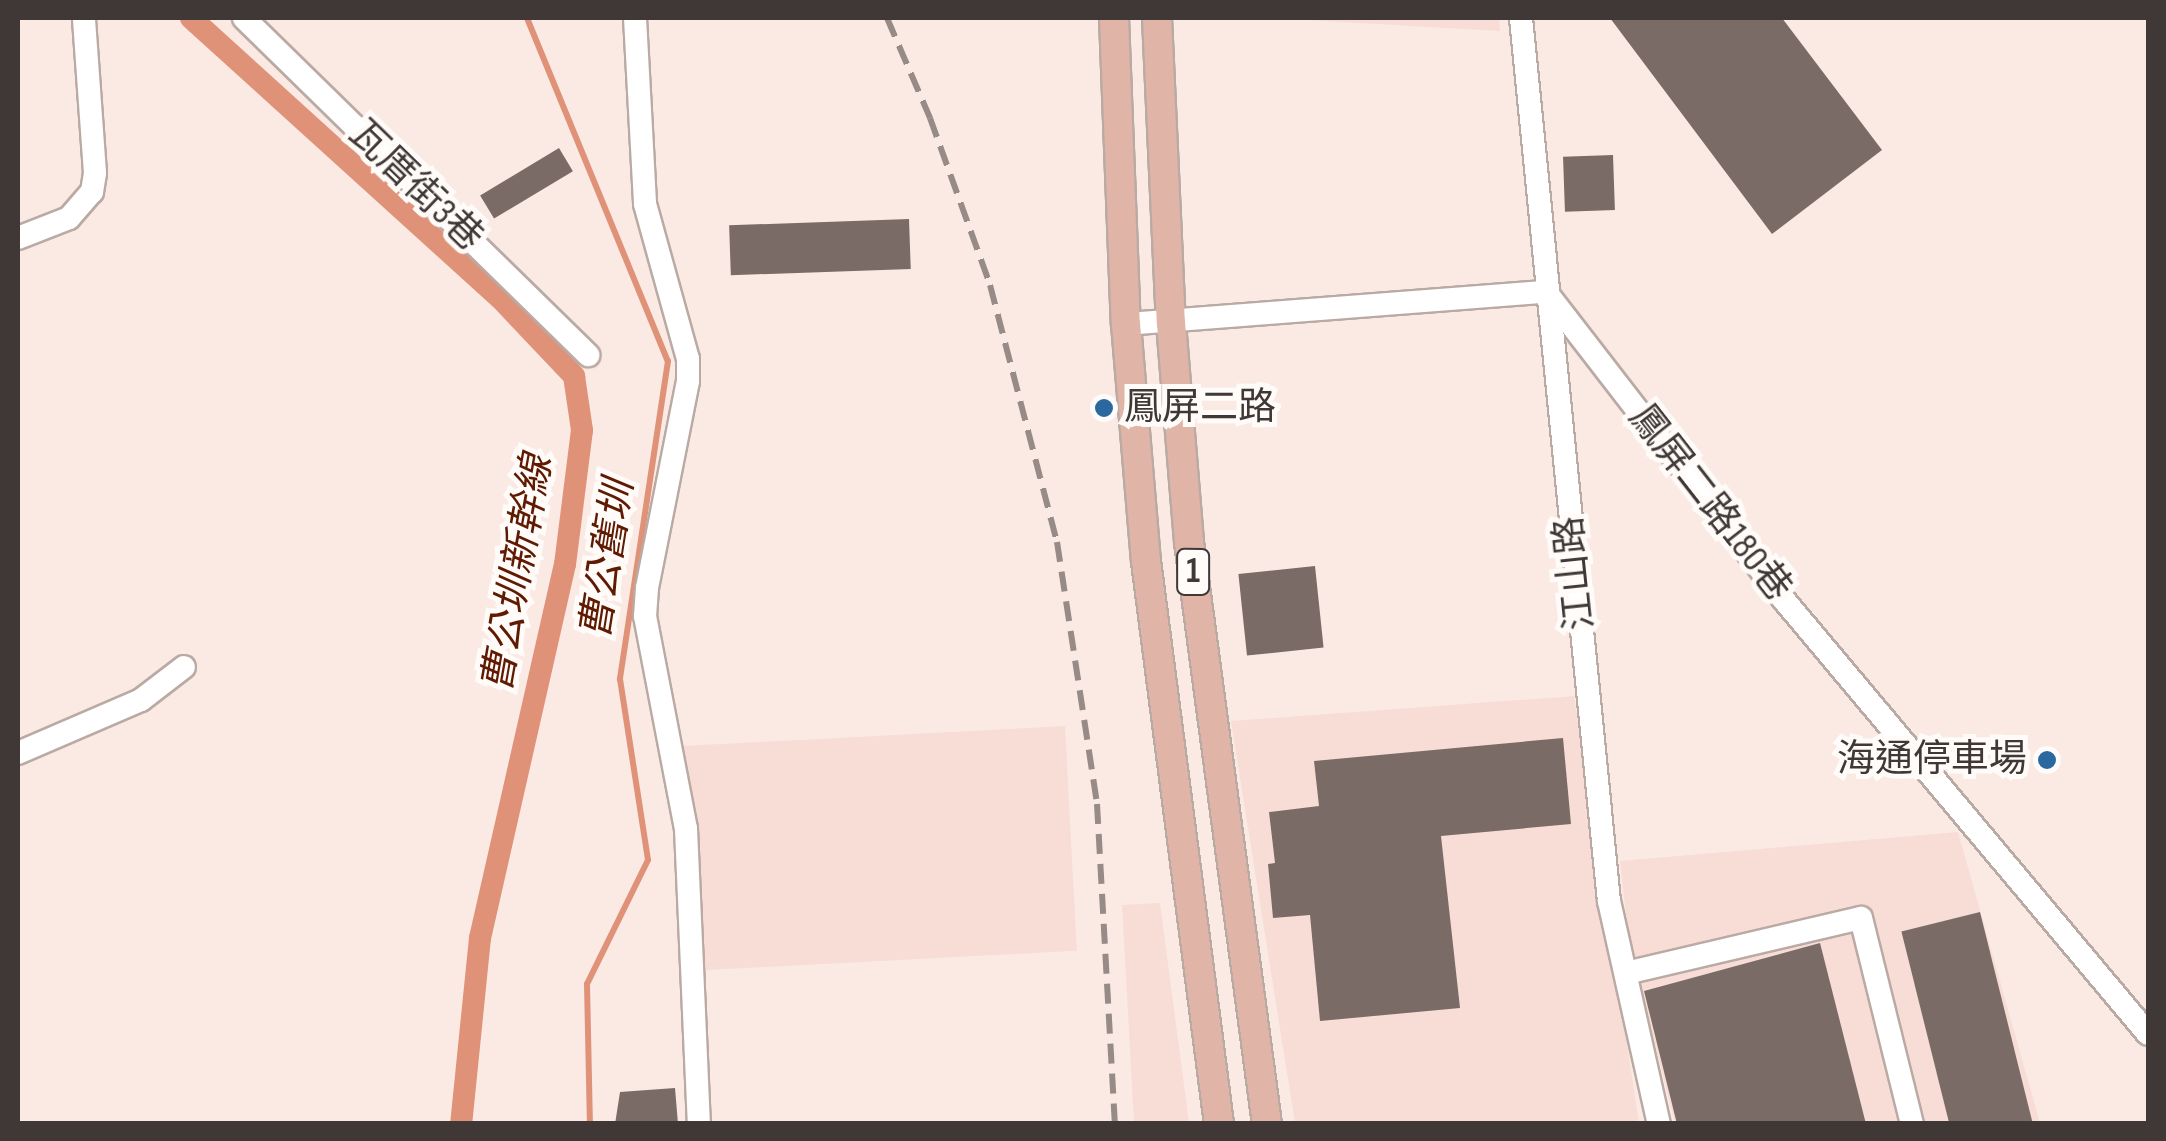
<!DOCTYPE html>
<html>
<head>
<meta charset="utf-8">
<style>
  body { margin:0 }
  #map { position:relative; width:2166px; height:1141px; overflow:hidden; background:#fbeae4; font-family:"Sofia Sans Condensed","Noto Sans TC",sans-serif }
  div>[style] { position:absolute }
  .built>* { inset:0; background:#f7ddd5; transform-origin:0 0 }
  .stream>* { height:6px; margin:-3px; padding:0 3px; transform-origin:3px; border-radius:3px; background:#e09279 }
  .canal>* { height:22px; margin:-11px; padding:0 11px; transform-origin:11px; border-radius:11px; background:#e09279 }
  .building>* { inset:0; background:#7a6b66; transform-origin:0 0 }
  .roads { filter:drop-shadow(2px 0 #baaaa4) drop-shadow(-2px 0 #baaaa4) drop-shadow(0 2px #baaaa4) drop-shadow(0 -2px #baaaa4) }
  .minor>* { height:22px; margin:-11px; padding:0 11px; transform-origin:11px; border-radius:11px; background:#fff }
  .major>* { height:28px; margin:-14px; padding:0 14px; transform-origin:14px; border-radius:14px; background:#e0b4a6 }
  .rail>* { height:6px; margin-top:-3px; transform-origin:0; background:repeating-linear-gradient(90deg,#978b87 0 20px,transparent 0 30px) }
  .dots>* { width:28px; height:28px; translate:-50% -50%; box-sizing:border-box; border:5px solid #fefbf9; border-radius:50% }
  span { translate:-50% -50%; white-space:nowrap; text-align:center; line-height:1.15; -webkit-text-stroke:10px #fefbf9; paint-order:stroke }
  .shield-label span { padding:2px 8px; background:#fefbf9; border:2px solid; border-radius:8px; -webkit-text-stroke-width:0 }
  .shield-label { font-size:35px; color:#3f3836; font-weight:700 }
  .street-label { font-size:38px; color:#3f3836 }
  .poi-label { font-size:38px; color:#3f3836 }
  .left { translate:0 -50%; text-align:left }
  .right { translate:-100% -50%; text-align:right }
  .water-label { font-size:40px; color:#5f1a01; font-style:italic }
  .frame { position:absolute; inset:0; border:20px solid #3f3836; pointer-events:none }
</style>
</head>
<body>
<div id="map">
  <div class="built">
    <i style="clip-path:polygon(1271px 18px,1499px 18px,1500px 31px)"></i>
    <i style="clip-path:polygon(1574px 696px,1639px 1123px,1295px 1123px,1231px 721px)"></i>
    <i style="left:1065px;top:726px;width:225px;height:384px;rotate:87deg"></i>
    <i style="clip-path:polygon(1958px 832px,2040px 1123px,1675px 1123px,1629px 943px,1620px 861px)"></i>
    <i style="clip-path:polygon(1160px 903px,1189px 1123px,1134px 1123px,1122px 905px)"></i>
  </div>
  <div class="stream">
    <i style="left:527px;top:18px;width:371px;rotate:67.7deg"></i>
    <i style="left:668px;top:361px;width:322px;rotate:98.6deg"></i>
    <i style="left:620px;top:679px;width:183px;rotate:81.2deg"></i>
    <i style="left:648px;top:860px;width:138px;rotate:116.2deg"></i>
    <i style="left:587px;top:984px;width:140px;rotate:88.8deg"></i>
  </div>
  <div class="canal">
    <i style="left:191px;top:18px;width:417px;rotate:42.2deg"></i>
    <i style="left:500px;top:298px;width:108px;rotate:46.5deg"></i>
    <i style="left:574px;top:376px;width:55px;rotate:81.6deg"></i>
    <i style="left:582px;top:430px;width:135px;rotate:97.2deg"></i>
    <i style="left:565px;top:564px;width:384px;rotate:102.8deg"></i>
    <i style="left:480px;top:938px;width:187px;rotate:95.8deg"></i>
  </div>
  <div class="building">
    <i style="clip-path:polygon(1610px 18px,1782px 18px,1882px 150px,1772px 234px)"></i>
    <i style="left:559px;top:148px;width:27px;height:92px;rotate:59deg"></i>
    <i style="left:1613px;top:155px;width:55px;height:50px;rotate:88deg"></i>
    <i style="left:909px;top:219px;width:50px;height:180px;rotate:88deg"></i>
    <i style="left:1315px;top:566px;width:82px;height:77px;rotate:84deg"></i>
    <i style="clip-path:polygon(1563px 738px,1571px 824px,1441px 836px,1460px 1008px,1320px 1021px,1310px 915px,1273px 918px,1268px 864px,1275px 863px,1269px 812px,1319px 806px,1314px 761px)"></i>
    <i style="left:1980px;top:912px;width:218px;height:81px;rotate:76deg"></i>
    <i style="clip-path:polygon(1820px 943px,1866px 1124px,1677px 1124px,1644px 991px)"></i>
    <i style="clip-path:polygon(675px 1088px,678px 1124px,615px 1124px,620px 1092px)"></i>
  </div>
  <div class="roads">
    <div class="minor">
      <i style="left:244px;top:18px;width:482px;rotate:44.4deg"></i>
      <i style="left:635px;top:18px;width:186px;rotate:86.9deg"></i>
      <i style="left:645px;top:204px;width:161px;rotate:74.5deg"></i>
      <i style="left:688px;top:359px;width:22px;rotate:90deg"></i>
      <i style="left:688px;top:381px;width:211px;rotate:101.2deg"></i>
      <i style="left:647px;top:588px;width:28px;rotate:94deg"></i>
      <i style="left:645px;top:616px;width:217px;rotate:79.1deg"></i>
      <i style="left:686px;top:829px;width:295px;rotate:87.5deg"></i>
      <i style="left:1521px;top:18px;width:887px;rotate:84.31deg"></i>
      <i style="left:1609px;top:901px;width:229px;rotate:77.4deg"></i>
      <i style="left:18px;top:238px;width:55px;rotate:-21.4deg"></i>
      <i style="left:69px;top:218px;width:35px;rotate:-49deg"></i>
      <i style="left:92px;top:192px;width:19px;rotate:-81deg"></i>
      <i style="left:95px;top:173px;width:155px;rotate:-94.1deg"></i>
      <i style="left:1126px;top:324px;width:421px;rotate:-4.4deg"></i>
      <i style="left:1546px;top:292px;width:389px;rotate:52.3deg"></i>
      <i style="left:1784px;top:600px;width:566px;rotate:50.01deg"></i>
      <i style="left:18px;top:753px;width:134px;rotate:-23.3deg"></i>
      <i style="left:141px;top:700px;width:54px;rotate:-37.5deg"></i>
      <i style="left:1626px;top:973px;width:241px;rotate:-13.2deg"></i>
      <i style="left:1861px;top:918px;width:212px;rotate:76.1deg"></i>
    </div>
    <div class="major">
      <i style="left:1114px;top:18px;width:306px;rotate:87.8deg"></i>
      <i style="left:1126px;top:324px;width:238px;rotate:85.2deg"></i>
      <i style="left:1146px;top:561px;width:568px;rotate:82.61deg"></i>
      <i style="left:1157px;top:18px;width:305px;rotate:87.4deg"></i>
      <i style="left:1171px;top:323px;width:220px;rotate:85.3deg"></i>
      <i style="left:1189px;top:542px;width:587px;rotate:82.37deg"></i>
    </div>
  </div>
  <div class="rail">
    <i style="left:887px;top:18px;width:109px;rotate:66.7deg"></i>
    <i style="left:930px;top:118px;width:177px;rotate:70.2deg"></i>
    <i style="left:990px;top:285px;width:266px;rotate:75.4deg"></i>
    <i style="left:1057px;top:542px;width:265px;rotate:81.3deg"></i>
    <i style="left:1097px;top:804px;width:321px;rotate:86.8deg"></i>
  </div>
  <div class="dots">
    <i style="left:1104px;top:408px;background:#2a689f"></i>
    <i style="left:2047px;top:760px;background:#2a689f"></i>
  </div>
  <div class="shield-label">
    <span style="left:1193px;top:572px">1</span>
  </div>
  <div class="street-label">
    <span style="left:416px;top:186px;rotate:44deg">瓦厝街3巷</span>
    <span style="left:1710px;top:503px;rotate:52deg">鳳屏二路180巷</span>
    <span style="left:1575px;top:573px;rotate:-96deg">江山路</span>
  </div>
  <div class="poi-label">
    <span class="left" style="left:1124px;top:408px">鳳屏二路</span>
    <span class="right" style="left:2027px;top:760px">海通停車場</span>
  </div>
  <div class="water-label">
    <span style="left:608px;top:560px;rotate:-81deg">曹公舊圳</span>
    <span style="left:518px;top:574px;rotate:-80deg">曹公圳新幹線</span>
  </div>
  <div class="frame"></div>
</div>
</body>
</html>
